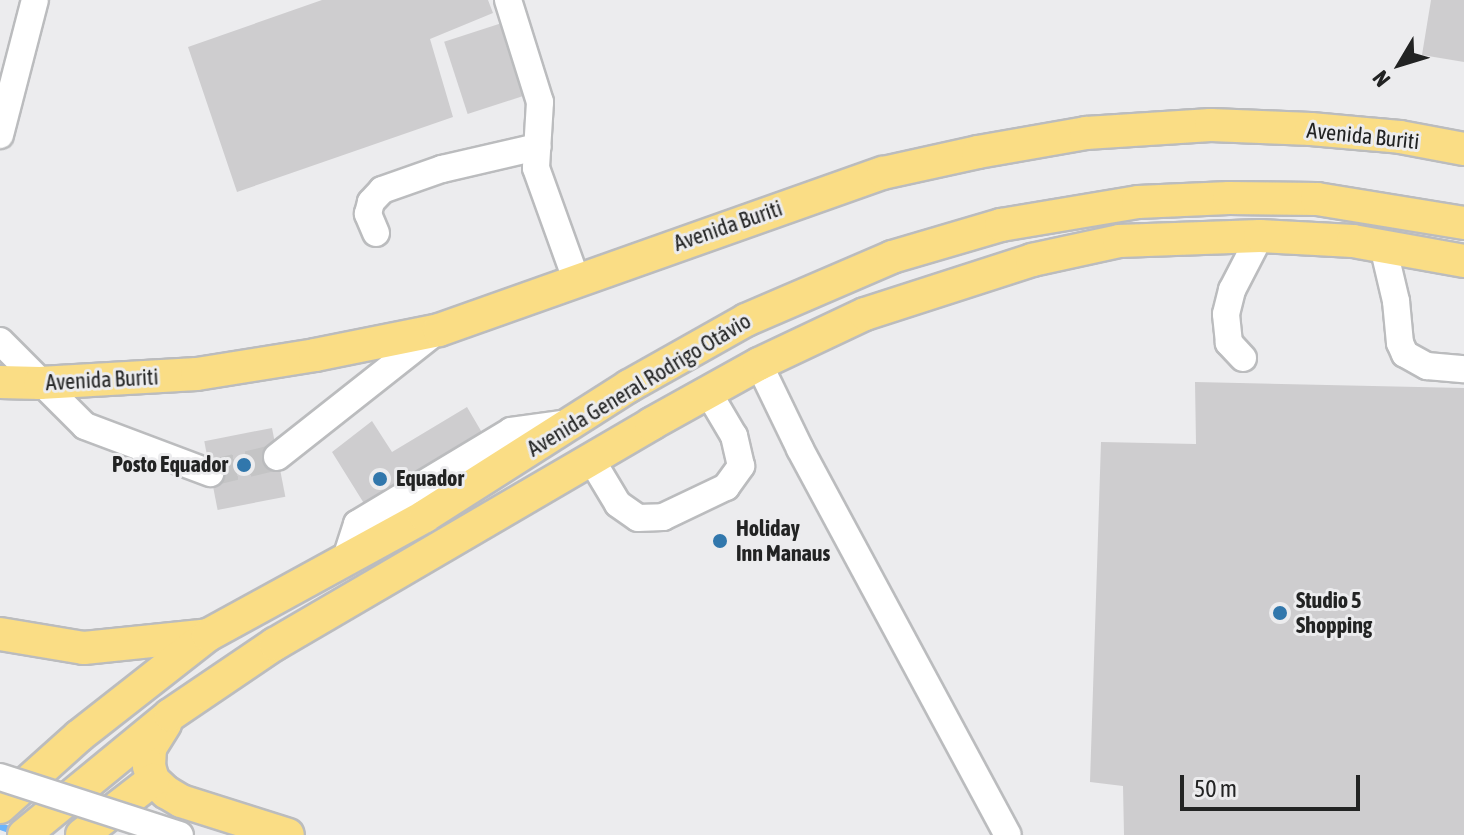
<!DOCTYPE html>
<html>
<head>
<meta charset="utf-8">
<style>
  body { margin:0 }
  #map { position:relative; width:1464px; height:835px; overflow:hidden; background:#ececee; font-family:"Asap Condensed",sans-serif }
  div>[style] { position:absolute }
  .stream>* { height:7px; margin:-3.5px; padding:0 3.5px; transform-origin:3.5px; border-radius:3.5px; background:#6db5fc }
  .building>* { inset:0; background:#cecdcf; transform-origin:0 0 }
  .minor-tunnel>* { height:26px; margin-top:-13px; transform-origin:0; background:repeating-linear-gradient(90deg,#c4c4c5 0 26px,transparent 0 39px) }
  .roads { filter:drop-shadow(2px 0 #bbbcbe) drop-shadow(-2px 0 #bbbcbe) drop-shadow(0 2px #bbbcbe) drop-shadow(0 -2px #bbbcbe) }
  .minor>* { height:26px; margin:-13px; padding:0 13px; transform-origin:13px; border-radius:13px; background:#fff }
  .major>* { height:32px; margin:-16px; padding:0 16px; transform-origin:16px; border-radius:16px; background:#fadd85 }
  .bridges { filter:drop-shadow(2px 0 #bbbcbe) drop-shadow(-2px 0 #bbbcbe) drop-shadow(0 2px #bbbcbe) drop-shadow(0 -2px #bbbcbe) }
  .minor-bridge>* { height:26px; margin:-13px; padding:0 13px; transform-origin:13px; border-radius:13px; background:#fff }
  .dots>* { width:22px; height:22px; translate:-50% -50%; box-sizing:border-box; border:4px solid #ececee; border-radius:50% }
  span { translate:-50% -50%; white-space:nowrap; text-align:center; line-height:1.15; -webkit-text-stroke:6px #ececee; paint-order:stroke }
  .street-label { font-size:22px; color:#222323 }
  .poi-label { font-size:22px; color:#222323; font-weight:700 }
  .right { translate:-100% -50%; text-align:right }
  .left { translate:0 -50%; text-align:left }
  .north { position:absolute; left:1360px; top:24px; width:80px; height:80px; -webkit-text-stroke:6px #ececee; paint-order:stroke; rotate:232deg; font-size:22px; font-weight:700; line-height:32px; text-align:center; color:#222323 }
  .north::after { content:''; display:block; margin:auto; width:28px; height:36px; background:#222323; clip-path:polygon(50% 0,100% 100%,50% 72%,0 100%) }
  .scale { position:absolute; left:1180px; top:775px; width:180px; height:36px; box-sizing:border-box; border:4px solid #222323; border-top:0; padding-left:10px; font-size:24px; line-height:28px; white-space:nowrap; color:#222323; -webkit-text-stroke:6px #ececee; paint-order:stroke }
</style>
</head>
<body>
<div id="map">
  <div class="stream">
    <i style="left:0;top:826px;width:18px;rotate:19deg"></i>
  </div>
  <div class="building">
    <i style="clip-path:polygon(322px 0,488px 0,493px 13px,430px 39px,453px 117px,237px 192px,188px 47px)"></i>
    <i style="clip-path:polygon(1431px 0,1464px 0,1464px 62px,1422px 55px)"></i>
    <i style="left:505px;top:22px;width:76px;height:64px;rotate:72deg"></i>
    <i style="clip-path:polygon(1195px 382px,1464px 388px,1464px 835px,1124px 835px,1123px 786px,1090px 782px,1101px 442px,1196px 444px)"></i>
    <i style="clip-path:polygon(467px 407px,484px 436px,365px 505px,332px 452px,372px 421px,392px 452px)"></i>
    <i style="left:272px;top:428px;width:70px;height:69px;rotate:79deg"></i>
  </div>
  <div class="minor-tunnel">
    <i style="left:210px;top:473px;width:69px;rotate:-13.4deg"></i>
  </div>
  <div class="roads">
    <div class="minor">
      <i style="left:508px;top:0;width:107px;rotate:72.6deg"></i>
      <i style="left:540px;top:102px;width:66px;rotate:93.5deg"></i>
      <i style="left:536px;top:168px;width:121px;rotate:70.2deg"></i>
      <i style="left:0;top:135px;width:139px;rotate:-75.5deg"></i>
      <i style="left:376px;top:233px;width:21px;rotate:-113deg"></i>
      <i style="left:368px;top:214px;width:12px;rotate:-76deg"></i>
      <i style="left:371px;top:202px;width:16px;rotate:-47deg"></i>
      <i style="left:382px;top:190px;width:64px;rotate:-19.3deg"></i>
      <i style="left:442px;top:169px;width:98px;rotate:-13deg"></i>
      <i style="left:1383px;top:246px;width:57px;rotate:76.7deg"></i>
      <i style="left:1396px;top:301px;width:42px;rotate:84.6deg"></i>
      <i style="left:1400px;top:343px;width:12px;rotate:66deg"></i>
      <i style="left:1405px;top:354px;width:25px;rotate:29deg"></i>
      <i style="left:1427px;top:366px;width:37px;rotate:5deg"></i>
      <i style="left:0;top:341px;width:120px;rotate:45deg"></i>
      <i style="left:85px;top:426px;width:134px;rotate:20.6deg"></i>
      <i style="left:1243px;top:358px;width:21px;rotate:-133deg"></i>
      <i style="left:1229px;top:343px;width:29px;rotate:-96deg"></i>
      <i style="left:1226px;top:314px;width:25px;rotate:-76deg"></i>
      <i style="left:1232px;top:290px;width:61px;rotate:-62.6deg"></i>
      <i style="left:759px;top:364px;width:94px;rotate:64.2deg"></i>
      <i style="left:800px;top:449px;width:438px;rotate:61.7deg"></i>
      <i style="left:277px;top:457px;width:205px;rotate:-38.3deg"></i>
      <i style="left:591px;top:459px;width:52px;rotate:59deg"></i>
      <i style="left:618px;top:504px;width:24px;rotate:35deg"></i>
      <i style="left:638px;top:518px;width:25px;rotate:-2deg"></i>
      <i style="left:663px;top:517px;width:70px;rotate:-25.5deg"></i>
      <i style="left:726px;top:487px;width:26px;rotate:-54deg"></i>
      <i style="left:741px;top:466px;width:31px;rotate:-103deg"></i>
      <i style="left:734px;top:436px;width:51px;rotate:-120.6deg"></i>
      <i style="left:346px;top:558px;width:36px;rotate:-72deg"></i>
      <i style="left:357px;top:524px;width:180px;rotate:-31.1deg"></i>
      <i style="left:511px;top:431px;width:59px;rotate:-7.9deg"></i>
    </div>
    <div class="major">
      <i style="left:0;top:382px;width:40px;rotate:1.4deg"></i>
      <i style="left:40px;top:383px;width:157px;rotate:-3.3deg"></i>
      <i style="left:197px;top:374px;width:120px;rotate:-9.1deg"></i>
      <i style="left:315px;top:355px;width:126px;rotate:-11.4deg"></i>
      <i style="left:439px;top:330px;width:471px;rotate:-19.5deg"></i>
      <i style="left:883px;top:173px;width:97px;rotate:-12.5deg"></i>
      <i style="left:978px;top:152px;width:110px;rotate:-10deg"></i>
      <i style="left:1086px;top:133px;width:125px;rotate:-3.7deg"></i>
      <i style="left:1211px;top:125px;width:100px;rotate:2.3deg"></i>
      <i style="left:1311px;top:129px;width:89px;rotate:5.1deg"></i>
      <i style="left:1400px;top:137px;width:65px;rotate:10.6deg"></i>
      <i style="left:0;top:634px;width:85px;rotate:9.5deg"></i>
      <i style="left:84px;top:648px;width:118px;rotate:-5.9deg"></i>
      <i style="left:165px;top:724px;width:28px;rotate:122deg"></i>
      <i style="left:150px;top:748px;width:18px;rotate:93deg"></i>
      <i style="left:149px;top:766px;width:15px;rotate:74deg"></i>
      <i style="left:153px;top:780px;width:18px;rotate:43deg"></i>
      <i style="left:166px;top:792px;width:17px;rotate:31deg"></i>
      <i style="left:181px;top:801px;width:112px;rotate:17.6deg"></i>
      <i style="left:0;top:807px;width:106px;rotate:-41.9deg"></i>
      <i style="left:79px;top:736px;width:164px;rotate:-38.1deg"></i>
      <i style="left:208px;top:635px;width:247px;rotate:-28.7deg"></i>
      <i style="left:425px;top:516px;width:242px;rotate:-32.5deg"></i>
      <i style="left:629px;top:386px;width:134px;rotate:-29.4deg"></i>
      <i style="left:746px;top:320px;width:159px;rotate:-23.3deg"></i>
      <i style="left:892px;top:257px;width:114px;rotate:-16.4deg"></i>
      <i style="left:1001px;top:225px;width:139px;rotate:-9.5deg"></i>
      <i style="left:1138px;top:202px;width:91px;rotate:-2.5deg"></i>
      <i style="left:1229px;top:198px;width:88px;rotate:0.7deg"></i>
      <i style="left:1317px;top:199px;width:149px;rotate:9.3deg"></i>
      <i style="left:24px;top:835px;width:189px;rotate:-39.4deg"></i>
      <i style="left:170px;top:715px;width:127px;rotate:-34.1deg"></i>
      <i style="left:275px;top:644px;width:436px;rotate:-30.3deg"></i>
      <i style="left:651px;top:424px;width:124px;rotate:-29.1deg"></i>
      <i style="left:759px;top:364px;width:117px;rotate:-25.3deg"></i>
      <i style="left:865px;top:314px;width:176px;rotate:-17.9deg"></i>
      <i style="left:1032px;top:260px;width:89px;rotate:-12.3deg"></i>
      <i style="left:1119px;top:241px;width:141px;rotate:-2deg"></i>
      <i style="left:1260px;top:236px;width:93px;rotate:3.1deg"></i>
      <i style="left:1353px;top:241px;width:113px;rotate:10.2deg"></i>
      <i style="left:82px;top:835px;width:90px;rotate:-37.8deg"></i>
    </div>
  </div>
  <div class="bridges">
    <div class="minor-bridge">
      <i style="left:0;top:777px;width:189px;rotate:17.9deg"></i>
    </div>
  </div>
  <div class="dots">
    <i style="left:244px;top:465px;background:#3177ac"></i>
    <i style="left:380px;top:479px;background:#3177ac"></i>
    <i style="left:720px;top:541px;background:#3177ac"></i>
    <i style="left:1280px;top:613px;background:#3177ac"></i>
  </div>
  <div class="street-label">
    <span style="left:1363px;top:136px;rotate:6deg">Avenida Buriti</span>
    <span style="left:728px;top:226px;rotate:-19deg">Avenida Buriti</span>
    <span style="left:102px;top:380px;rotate:-3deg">Avenida Buriti</span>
    <span style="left:639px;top:385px;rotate:-31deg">Avenida General Rodrigo Otávio</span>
  </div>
  <div class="poi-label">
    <span class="right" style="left:228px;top:465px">Posto Equador</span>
    <span class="left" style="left:396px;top:479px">Equador</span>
    <span class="left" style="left:736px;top:541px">Holiday<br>Inn Manaus</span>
    <span class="left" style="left:1296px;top:613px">Studio 5<br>Shopping</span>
  </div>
  <div class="north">N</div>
  <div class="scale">50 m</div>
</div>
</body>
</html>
